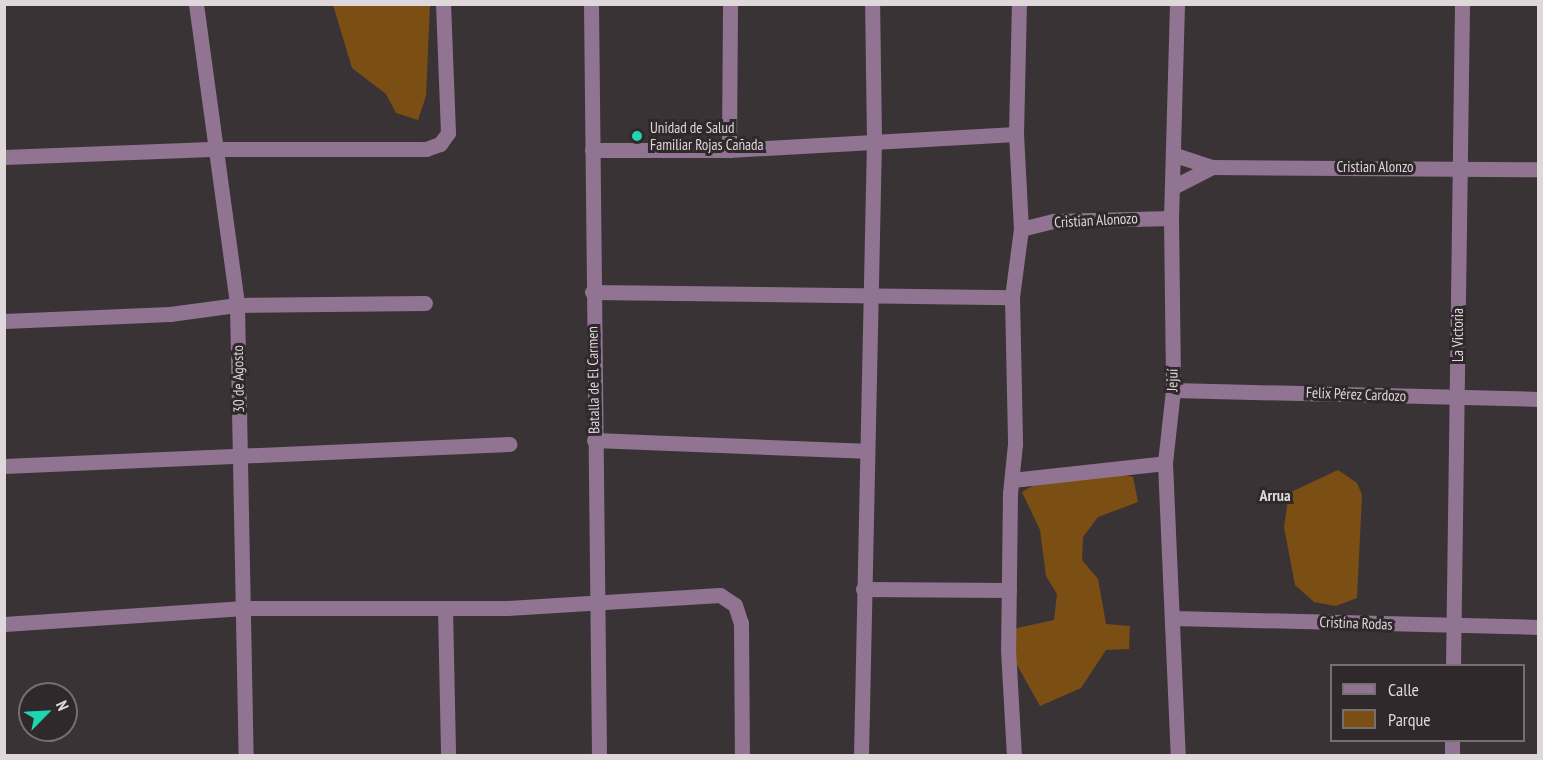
<!DOCTYPE html>
<html>
<head>
<meta charset="utf-8">
<style>
  body { margin:0 }
  #map { position:relative; width:1543px; height:760px; overflow:hidden; background:#3a3335; font-family:"PT Sans Narrow",sans-serif }
  div>[style] { position:absolute }
  .green>* { inset:0; background:#7b4f13 }
  .minor>* { height:15px; margin:-7.5px; padding:0 7.5px; transform-origin:7.5px; border-radius:7.5px; background:#917492 }
  .dots>* { width:16px; height:16px; translate:-50% -50%; box-sizing:border-box; border:3px solid #30292b; border-radius:50% }
  span { translate:-50% -50%; white-space:nowrap; text-align:center; line-height:1.15; -webkit-text-stroke:6px #30292b; paint-order:stroke }
  .poi-label { font-size:15px; color:#ded8da }
  .left { translate:0 -50%; text-align:left }
  .street-label { font-size:15px; color:#ded8da }
  .neighbourhood-label { font-size:16px; color:#ded8da; font-weight:700 }
  .frame { position:absolute; inset:0; border:6px solid #ded8da; pointer-events:none }
  .legend { position:absolute; left:1330px; top:664px; width:195px; height:78px; box-sizing:border-box; background:#30292b; border:2px solid #766f71; margin:0; padding:8px 10px; list-style:none; font-size:18px; color:#ded8da }
  .legend li { display:flex; align-items:center; gap:12px; height:30px }
  .legend b { width:30px; border:2px solid #766f71 }
  .north { position:absolute; left:18px; top:682px; width:60px; height:60px; box-sizing:border-box; background:#30292b; border:2px solid #766f71; border-radius:50%; rotate:66deg; font-size:16px; font-weight:700; line-height:24px; text-align:center; color:#ded8da }
  .north::after { content:''; display:block; margin:auto; width:21px; height:27px; background:#1ed5b1; clip-path:polygon(50% 0,100% 100%,50% 72%,0 100%) }
</style>
</head>
<body>
<div id="map">
  <div class="green">
    <i style="clip-path:polygon(333px 5px,430px 5px,426px 96px,418px 120px,396px 113px,386px 94px,352px 68px)"></i>
    <i style="clip-path:polygon(1338px 470px,1357px 483px,1362px 495px,1357px 598px,1336px 606px,1314px 602px,1295px 585px,1284px 527px,1289px 493px)"></i>
    <i style="clip-path:polygon(1109px 471px,1133px 477px,1138px 502px,1098px 517px,1083px 537px,1082px 560px,1098px 579px,1106px 624px,1130px 626px,1129px 649px,1106px 650px,1081px 688px,1040px 706px,1008px 649px,1013px 629px,1054px 620px,1057px 594px,1046px 576px,1040px 530px,1022px 492px,1041px 481px)"></i>
  </div>
  <div class="minor">
    <i style="left:196px;top:4px;width:304px;rotate:82.2deg"></i>
    <i style="left:237px;top:305px;width:451px;rotate:88.9deg"></i>
    <i style="left:591px;top:4px;width:752px;rotate:89.39deg"></i>
    <i style="left:1177px;top:4px;width:214px;rotate:91.6deg"></i>
    <i style="left:1171px;top:218px;width:172px;rotate:89.3deg"></i>
    <i style="left:1173px;top:390px;width:73px;rotate:96.3deg"></i>
    <i style="left:1165px;top:463px;width:293px;rotate:87.5deg"></i>
    <i style="left:592px;top:150px;width:137px"></i>
    <i style="left:729px;top:150px;width:287px;rotate:-3.2deg"></i>
    <i style="left:729px;top:150px;width:146px;rotate:-89.6deg"></i>
    <i style="left:1175px;top:155px;width:39px;rotate:18deg"></i>
    <i style="left:1212px;top:167px;width:326px;rotate:0.4deg"></i>
    <i style="left:4px;top:157px;width:213px;rotate:-2.2deg"></i>
    <i style="left:217px;top:149px;width:209px"></i>
    <i style="left:426px;top:149px;width:15px;rotate:-20deg"></i>
    <i style="left:440px;top:144px;width:14px;rotate:-54deg"></i>
    <i style="left:448px;top:133px;width:129px;rotate:-92.2deg"></i>
    <i style="left:1173px;top:187px;width:44px;rotate:-27.1deg"></i>
    <i style="left:1021px;top:229px;width:34px;rotate:-14deg"></i>
    <i style="left:1054px;top:221px;width:117px;rotate:-1.5deg"></i>
    <i style="left:592px;top:292px;width:420px;rotate:0.7deg"></i>
    <i style="left:1012px;top:297px;width:69px;rotate:-82.5deg"></i>
    <i style="left:1021px;top:229px;width:95px;rotate:-93deg"></i>
    <i style="left:1016px;top:134px;width:130px;rotate:-88.7deg"></i>
    <i style="left:1012px;top:297px;width:147px;rotate:88.8deg"></i>
    <i style="left:1015px;top:444px;width:49px;rotate:95.8deg"></i>
    <i style="left:1010px;top:493px;width:156px;rotate:90.7deg"></i>
    <i style="left:1008px;top:649px;width:107px;rotate:86.8deg"></i>
    <i style="left:4px;top:321px;width:166px;rotate:-2.4deg"></i>
    <i style="left:170px;top:314px;width:68px;rotate:-7.7deg"></i>
    <i style="left:237px;top:305px;width:188px;rotate:-0.6deg"></i>
    <i style="left:1173px;top:390px;width:365px;rotate:1.4deg"></i>
    <i style="left:594px;top:440px;width:270px;rotate:2.3deg"></i>
    <i style="left:4px;top:466px;width:506px;rotate:-2.49deg"></i>
    <i style="left:1012px;top:480px;width:154px;rotate:-6.3deg"></i>
    <i style="left:863px;top:589px;width:146px;rotate:0.4deg"></i>
    <i style="left:445px;top:608px;width:148px;rotate:88.8deg"></i>
    <i style="left:1173px;top:618px;width:365px;rotate:1.4deg"></i>
    <i style="left:4px;top:624px;width:241px;rotate:-3.8deg"></i>
    <i style="left:244px;top:608px;width:263px"></i>
    <i style="left:507px;top:608px;width:213px;rotate:-3.5deg"></i>
    <i style="left:720px;top:595px;width:18px;rotate:34deg"></i>
    <i style="left:735px;top:605px;width:19px;rotate:72deg"></i>
    <i style="left:741px;top:623px;width:133px;rotate:89.6deg"></i>
    <i style="left:1453px;top:666px;width:662px;rotate:-89.22deg"></i>
    <i style="left:861px;top:756px;width:617px;rotate:-88.79deg"></i>
    <i style="left:874px;top:139px;width:135px;rotate:-90.8deg"></i>
    <i style="left:1452px;top:756px;width:16px;rotate:-90deg"></i>
  </div>
  <div class="dots">
    <i style="left:637px;top:136px;background:#1ed5b1"></i>
  </div>
  <div class="poi-label">
    <span class="left" style="left:650px;top:136px">Unidad de Salud<br>Familiar Rojas Cañada</span>
  </div>
  <div class="street-label">
    <span style="left:1375px;top:167px">Cristian Alonzo</span>
    <span style="left:1096px;top:220px;rotate:-3deg">Cristian Alonozo</span>
    <span style="left:1458px;top:335px;rotate:-90deg">La Victoria</span>
    <span style="left:238px;top:379px;rotate:-91deg">30 de Agosto</span>
    <span style="left:593px;top:380px;rotate:-91deg">Batalla de El Carmen</span>
    <span style="left:1172px;top:380px;rotate:-89deg">Jejuí</span>
    <span style="left:1356px;top:394px;rotate:2deg">Felix Pérez Cardozo</span>
    <span style="left:1356px;top:623px;rotate:2deg">Cristina Rodas</span>
  </div>
  <div class="neighbourhood-label">
    <span style="left:1275px;top:495px">Arrua</span>
  </div>
  <div class="frame"></div>
  <ul class="legend">
  <li><b style="height:8px;background:#917492"></b>Calle</li>
  <li><b style="height:16px;background:#7b4f13"></b>Parque</li>
  </ul>
  <div class="north">N</div>
</div>
</body>
</html>
